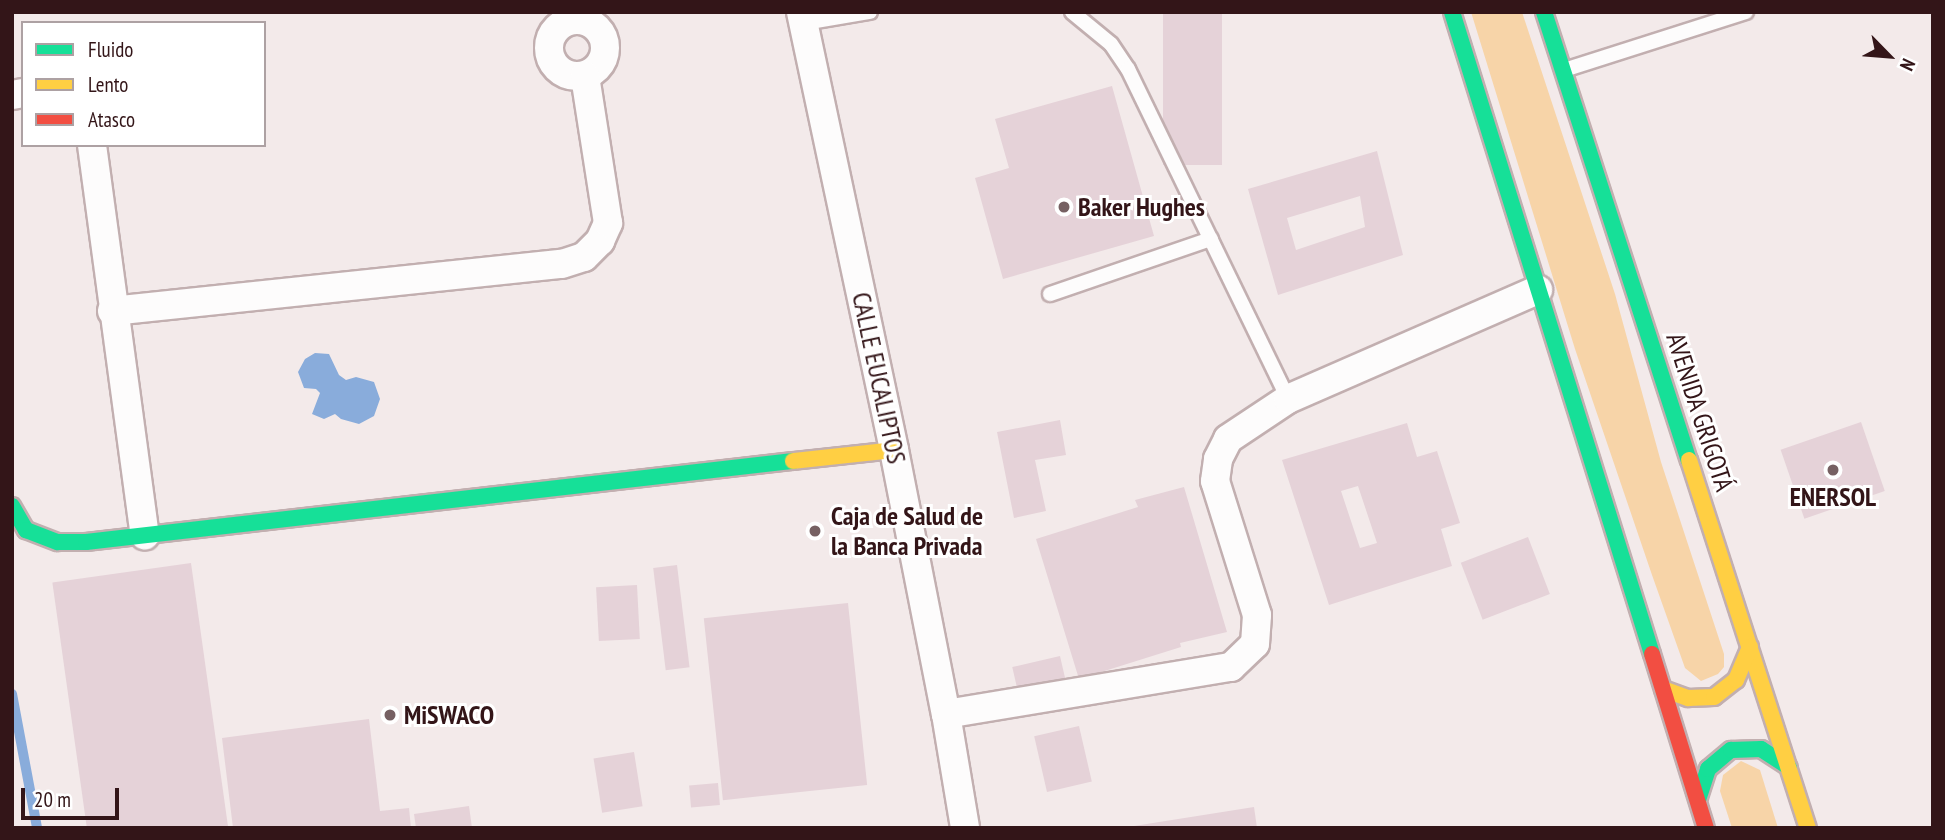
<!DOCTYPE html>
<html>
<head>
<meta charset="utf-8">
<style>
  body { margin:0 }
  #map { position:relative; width:1945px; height:840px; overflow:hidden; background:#f3eaea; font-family:"PT Sans Narrow",sans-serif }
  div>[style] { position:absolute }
  .green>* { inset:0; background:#f7d4a8 }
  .water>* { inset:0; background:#89acdb }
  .stream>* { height:10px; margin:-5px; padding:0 5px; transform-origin:5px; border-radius:5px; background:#89acdb }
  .building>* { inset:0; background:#e5d2d8; transform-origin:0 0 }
  .roads { filter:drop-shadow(2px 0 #c2afb0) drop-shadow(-2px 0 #c2afb0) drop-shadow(0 2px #c2afb0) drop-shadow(0 -2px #c2afb0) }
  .lane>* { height:14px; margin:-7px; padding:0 7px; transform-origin:7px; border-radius:7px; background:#fdfcfc }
  .street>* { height:28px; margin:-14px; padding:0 14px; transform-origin:14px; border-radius:14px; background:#fdfcfc }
  .street>.ring { margin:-14px; padding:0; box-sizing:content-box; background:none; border:28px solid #fdfcfc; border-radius:50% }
  .fast>* { height:16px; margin:-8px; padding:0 8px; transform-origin:8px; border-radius:8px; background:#16e098 }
  .slow>* { height:16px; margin:-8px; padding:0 8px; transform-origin:8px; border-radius:8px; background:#ffcf43 }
  .jam>* { height:16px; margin:-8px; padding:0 8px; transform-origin:8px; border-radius:8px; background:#f24e42 }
  .dots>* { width:19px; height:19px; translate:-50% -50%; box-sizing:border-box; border:4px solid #fff; border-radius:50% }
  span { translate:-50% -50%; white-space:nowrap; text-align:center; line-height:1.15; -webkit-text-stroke:6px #fff; paint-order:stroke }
  .poi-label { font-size:26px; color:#331518; font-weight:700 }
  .left { translate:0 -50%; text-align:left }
  .street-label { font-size:26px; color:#331518 }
  .frame { position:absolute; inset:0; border:14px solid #331518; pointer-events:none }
  .legend { position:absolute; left:21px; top:21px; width:245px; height:126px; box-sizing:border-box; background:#fff; border:2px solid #ada1a3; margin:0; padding:9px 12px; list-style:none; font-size:21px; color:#331518 }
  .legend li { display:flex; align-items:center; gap:14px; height:35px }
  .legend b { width:35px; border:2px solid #ada1a3 }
  .north { position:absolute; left:1854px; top:21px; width:70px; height:70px; -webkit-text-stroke:5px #fff; paint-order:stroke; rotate:115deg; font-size:19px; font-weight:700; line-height:28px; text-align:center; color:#331518 }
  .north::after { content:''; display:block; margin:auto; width:24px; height:32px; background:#331518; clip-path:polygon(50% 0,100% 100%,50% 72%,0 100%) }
  .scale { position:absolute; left:21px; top:788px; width:98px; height:32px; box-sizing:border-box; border:4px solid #331518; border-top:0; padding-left:9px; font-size:21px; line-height:24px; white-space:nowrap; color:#331518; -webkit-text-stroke:5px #fff; paint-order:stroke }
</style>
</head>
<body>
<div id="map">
  <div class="green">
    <i style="clip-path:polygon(1471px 12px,1522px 12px,1615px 294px,1661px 462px,1724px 654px,1724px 667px,1718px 674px,1701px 681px,1685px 668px,1652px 575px,1575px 349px)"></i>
    <i style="clip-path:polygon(1741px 761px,1760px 770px,1778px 828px,1732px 828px,1720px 791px,1723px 775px)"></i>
  </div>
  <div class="water">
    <i style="clip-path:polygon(315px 353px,329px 354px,339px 375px,346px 380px,356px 377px,374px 382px,380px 399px,374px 416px,359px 424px,341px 419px,335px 414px,324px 419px,312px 414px,320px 393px,316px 389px,304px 388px,298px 372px,305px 359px)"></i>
  </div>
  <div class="stream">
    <i style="left:12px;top:694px;width:136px;rotate:79.4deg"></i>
  </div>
  <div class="building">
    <i style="left:1163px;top:12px;width:59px;height:153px"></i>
    <i style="clip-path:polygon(1112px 86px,1154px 236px,1003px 279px,975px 178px,1009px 168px,995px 119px)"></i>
    <i style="clip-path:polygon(evenodd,1377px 151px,1403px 255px,1278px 295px,1248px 189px,1377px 151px,1360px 196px,1365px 227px,1296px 250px,1287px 218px,1360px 196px)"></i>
    <i style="clip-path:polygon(1060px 420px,1066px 455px,1035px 460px,1046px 511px,1014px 518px,997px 432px)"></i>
    <i style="left:1861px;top:422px;width:73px;height:85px;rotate:71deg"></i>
    <i style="clip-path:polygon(evenodd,1407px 423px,1417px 457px,1437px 451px,1460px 523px,1441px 529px,1452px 566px,1329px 605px,1282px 460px,1407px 423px,1358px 486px,1377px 543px,1360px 548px,1341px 491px,1358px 486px)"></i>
    <i style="clip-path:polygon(1184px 487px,1227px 632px,1180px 643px,1181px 647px,1079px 679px,1036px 539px,1138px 507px,1135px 500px)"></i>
    <i style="left:1528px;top:537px;width:61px;height:72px;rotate:69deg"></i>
    <i style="left:191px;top:563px;width:267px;height:140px;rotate:82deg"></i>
    <i style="left:677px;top:565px;width:103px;height:24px;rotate:83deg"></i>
    <i style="left:637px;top:585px;width:54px;height:41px;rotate:87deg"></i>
    <i style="left:848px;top:603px;width:183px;height:145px;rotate:84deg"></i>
    <i style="left:1060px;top:656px;width:32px;height:49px;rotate:77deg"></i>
    <i style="clip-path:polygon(369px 719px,380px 811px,409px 808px,411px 828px,233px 828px,222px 738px)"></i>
    <i style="left:1079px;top:726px;width:57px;height:46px;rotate:77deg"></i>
    <i style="left:634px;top:752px;width:55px;height:41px;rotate:81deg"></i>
    <i style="left:718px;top:783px;width:22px;height:29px;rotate:85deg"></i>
    <i style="clip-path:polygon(469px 806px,472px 828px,416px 828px,414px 814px)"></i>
    <i style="clip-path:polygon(1254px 807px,1257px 828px,1134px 828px,1134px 826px)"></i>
  </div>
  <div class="roads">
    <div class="lane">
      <i style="left:1072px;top:12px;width:50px;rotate:39.4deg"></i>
      <i style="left:1111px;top:44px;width:30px;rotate:56deg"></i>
      <i style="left:1128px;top:69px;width:367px;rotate:64.1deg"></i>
      <i style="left:804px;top:23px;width:67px;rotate:-9.5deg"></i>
      <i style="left:1564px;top:70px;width:191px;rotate:-17.7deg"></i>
      <i style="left:1050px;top:294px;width:170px;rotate:-18.9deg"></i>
    </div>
    <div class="street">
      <i style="left:801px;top:12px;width:448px;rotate:78deg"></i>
      <i style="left:894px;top:450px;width:269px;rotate:78.9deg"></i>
      <i style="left:946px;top:714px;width:116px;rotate:80.5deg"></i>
      <i class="ring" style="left:549px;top:20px;width:28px;height:28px"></i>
      <i style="left:12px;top:95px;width:11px;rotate:-10deg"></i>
      <i style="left:92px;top:145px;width:394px;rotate:82.3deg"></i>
      <i style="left:112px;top:311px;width:452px;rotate:-6deg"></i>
      <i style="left:562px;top:264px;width:23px;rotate:-18deg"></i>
      <i style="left:584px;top:257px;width:23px;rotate:-45deg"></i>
      <i style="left:600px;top:241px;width:20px;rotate:-66deg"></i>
      <i style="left:608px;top:223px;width:149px;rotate:-98.9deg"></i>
      <i style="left:946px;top:714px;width:289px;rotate:-9.4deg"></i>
      <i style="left:1231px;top:667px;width:33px;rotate:-44deg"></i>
      <i style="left:1255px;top:644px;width:29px;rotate:-86deg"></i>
      <i style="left:1257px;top:615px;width:140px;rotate:-107.4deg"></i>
      <i style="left:1215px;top:481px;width:22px;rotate:-82deg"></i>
      <i style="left:1218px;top:459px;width:22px;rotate:-63deg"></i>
      <i style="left:1228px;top:439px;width:72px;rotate:-33.7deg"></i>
      <i style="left:1288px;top:399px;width:273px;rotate:-23.6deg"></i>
    </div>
    <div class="fast">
      <i style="left:1452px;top:12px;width:672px;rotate:72.7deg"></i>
      <i style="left:1544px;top:12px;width:471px;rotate:72.1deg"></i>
      <i style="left:12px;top:506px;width:28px;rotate:60deg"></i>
      <i style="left:26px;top:530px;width:34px;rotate:21deg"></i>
      <i style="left:58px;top:542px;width:28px"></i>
      <i style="left:86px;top:542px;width:712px;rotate:-6.54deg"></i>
      <i style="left:1698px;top:800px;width:33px;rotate:-72deg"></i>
      <i style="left:1708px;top:769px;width:30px;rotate:-40deg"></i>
      <i style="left:1731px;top:750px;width:30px;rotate:-2deg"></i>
      <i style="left:1761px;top:749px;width:33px;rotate:33deg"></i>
    </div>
    <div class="slow">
      <i style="left:1689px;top:460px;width:387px;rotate:72.1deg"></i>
      <i style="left:793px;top:461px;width:102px;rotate:-6.2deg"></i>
      <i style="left:1663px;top:689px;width:27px;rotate:20deg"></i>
      <i style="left:1688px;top:698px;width:26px;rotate:-2deg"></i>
      <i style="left:1714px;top:697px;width:28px;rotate:-38deg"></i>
      <i style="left:1736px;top:680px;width:36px;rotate:-67deg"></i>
    </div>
    <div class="jam">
      <i style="left:1652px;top:654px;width:182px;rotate:72.8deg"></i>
    </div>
  </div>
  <div class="dots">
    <i style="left:1064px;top:207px;background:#766062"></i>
    <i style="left:1833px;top:470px;background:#766062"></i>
    <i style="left:815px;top:531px;background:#766062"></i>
    <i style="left:390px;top:715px;background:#766062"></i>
  </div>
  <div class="poi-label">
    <span class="left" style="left:1078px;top:207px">Baker Hughes</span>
    <span style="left:1833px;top:497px">ENERSOL</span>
    <span class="left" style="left:831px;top:531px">Caja de Salud de<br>la Banca Privada</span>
    <span class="left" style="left:404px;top:715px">MiSWACO</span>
  </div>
  <div class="street-label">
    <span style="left:879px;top:378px;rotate:78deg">CALLE EUCALIPTOS</span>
    <span style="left:1700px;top:412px;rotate:72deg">AVENIDA GRIGOTÁ</span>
  </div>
  <div class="frame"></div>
  <ul class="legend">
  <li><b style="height:9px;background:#16e098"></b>Fluido</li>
  <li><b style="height:9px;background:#ffcf43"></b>Lento</li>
  <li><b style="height:9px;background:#f24e42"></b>Atasco</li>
  </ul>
  <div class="north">N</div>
  <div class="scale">20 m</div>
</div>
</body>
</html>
